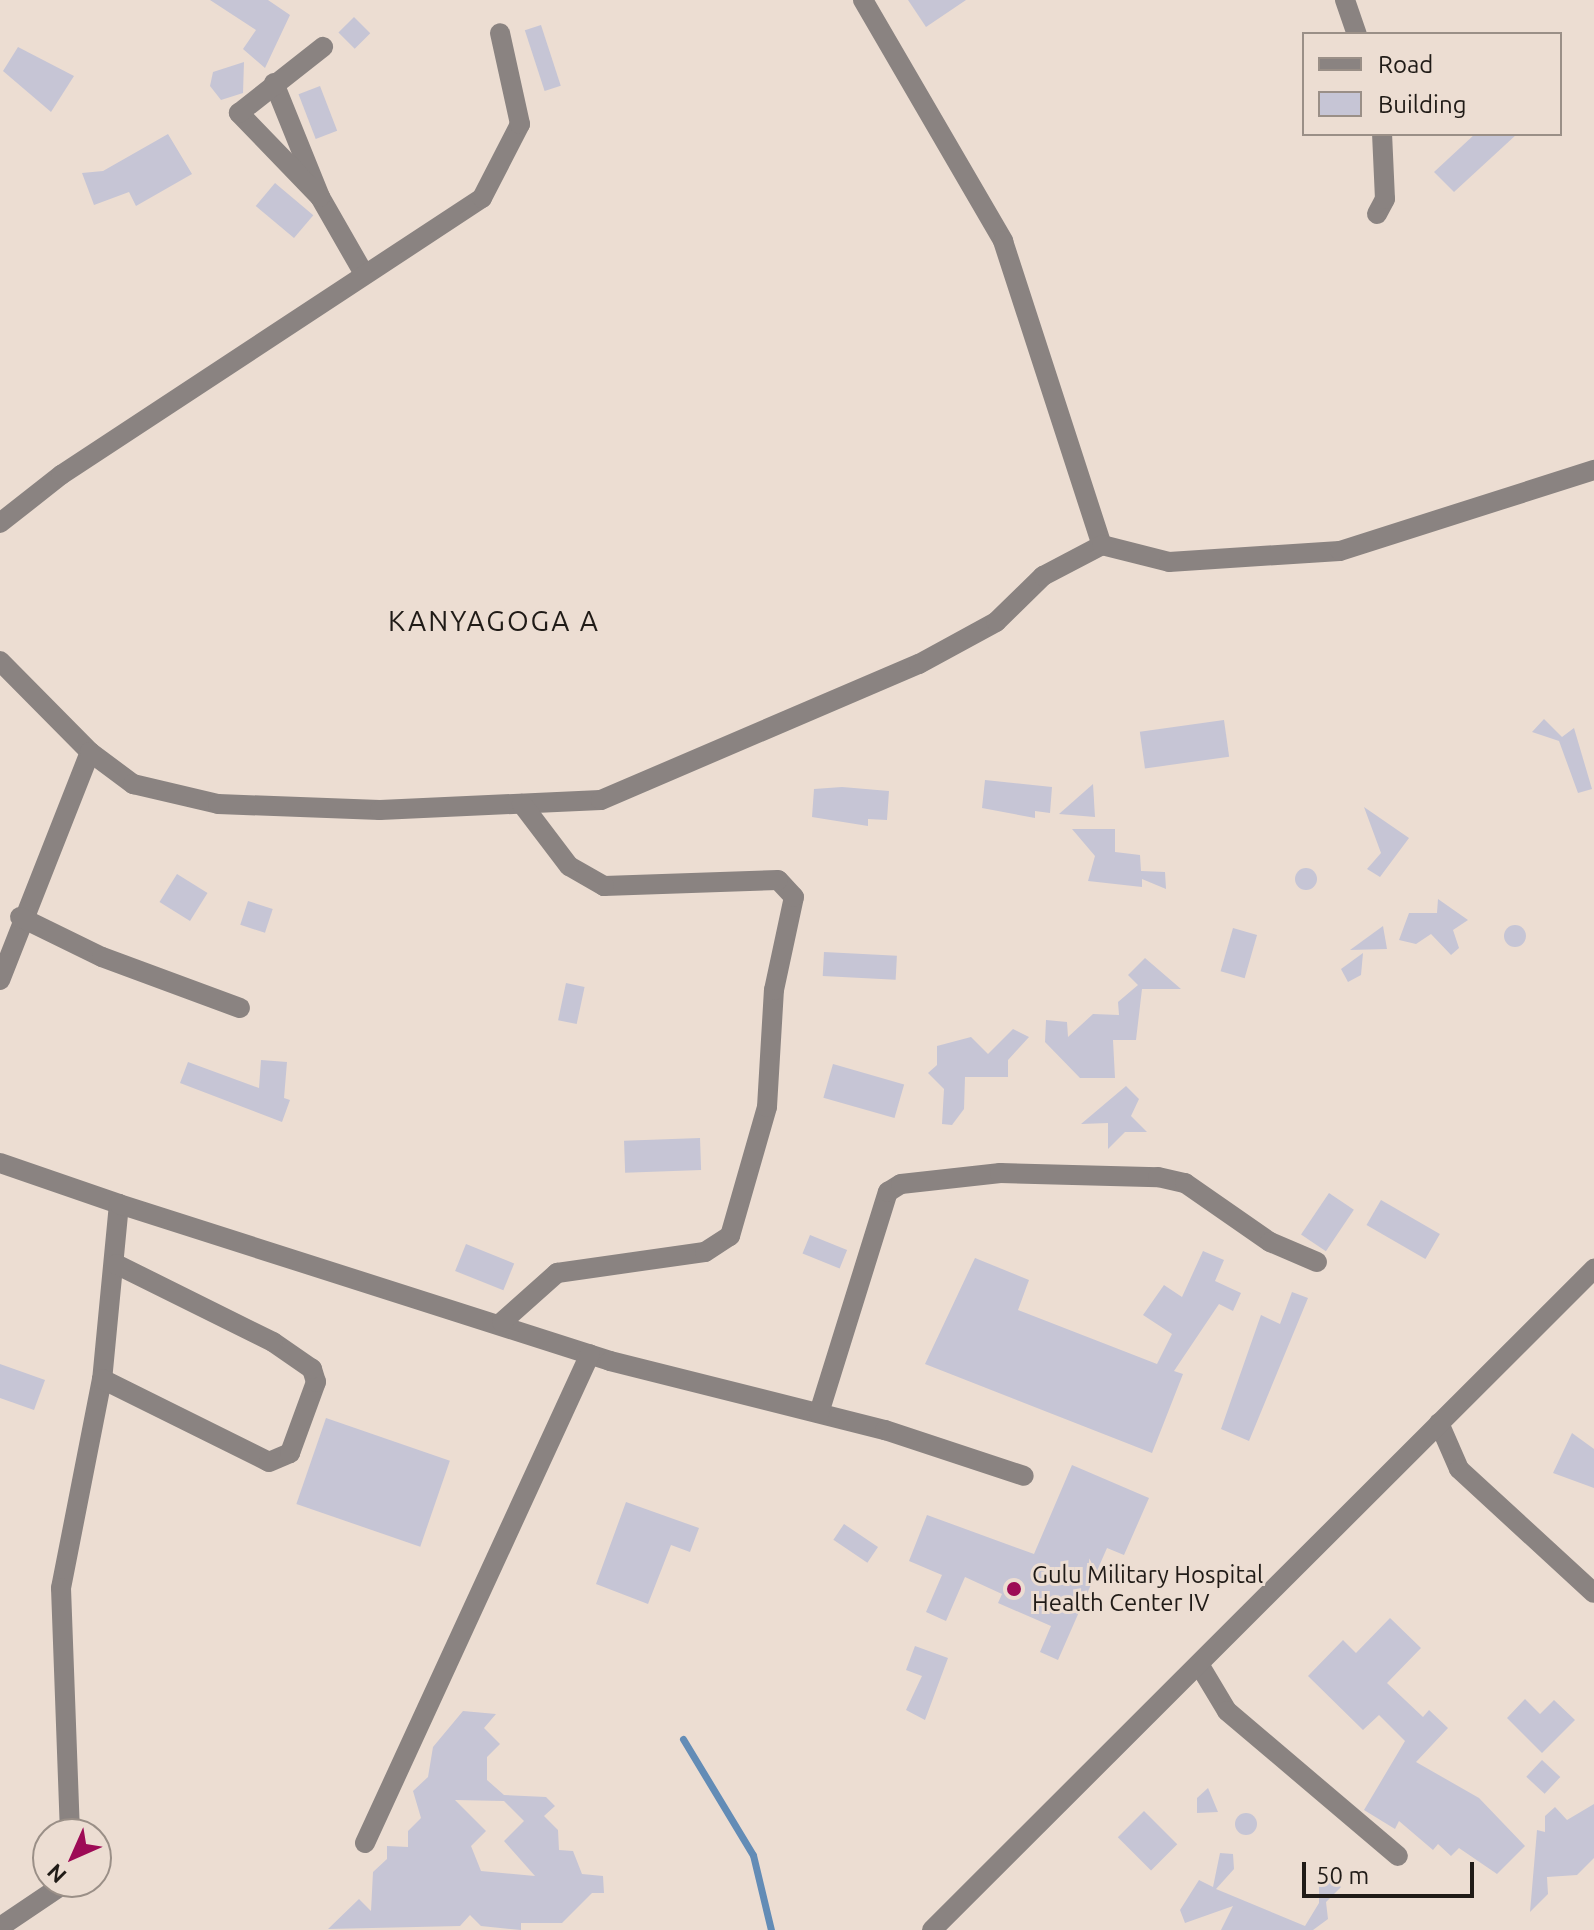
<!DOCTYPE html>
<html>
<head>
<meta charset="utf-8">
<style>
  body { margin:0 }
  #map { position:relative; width:1594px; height:1930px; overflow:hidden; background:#ecddd2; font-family:Ubuntu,sans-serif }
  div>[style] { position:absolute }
  .stream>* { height:7px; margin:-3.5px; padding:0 3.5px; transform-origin:3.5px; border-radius:3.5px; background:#638cb6 }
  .building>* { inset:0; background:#c6c5d5; transform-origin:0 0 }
  .round { border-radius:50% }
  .minor>* { height:20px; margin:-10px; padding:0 10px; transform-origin:10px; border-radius:10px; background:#8a8381 }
  .dots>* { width:22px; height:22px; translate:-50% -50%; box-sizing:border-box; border:4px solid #ecddd2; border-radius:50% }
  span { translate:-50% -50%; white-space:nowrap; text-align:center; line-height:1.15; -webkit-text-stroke:6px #ecddd2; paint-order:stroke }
  .poi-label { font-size:24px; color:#201b17 }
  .left { translate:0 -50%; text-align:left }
  .quarter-label { font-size:28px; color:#201b17; letter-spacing:2px }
  .legend { position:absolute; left:1302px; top:32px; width:260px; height:104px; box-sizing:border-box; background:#ecddd2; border:2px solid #9a8f87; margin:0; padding:10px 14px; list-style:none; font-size:24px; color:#201b17 }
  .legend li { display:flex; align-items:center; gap:16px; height:40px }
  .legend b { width:40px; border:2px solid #9a8f87 }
  .north { position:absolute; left:32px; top:1818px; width:80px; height:80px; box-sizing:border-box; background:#ecddd2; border:2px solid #9a8f87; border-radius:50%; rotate:225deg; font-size:22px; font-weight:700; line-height:32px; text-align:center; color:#201b17 }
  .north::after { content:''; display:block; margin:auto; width:28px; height:36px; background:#9d0b56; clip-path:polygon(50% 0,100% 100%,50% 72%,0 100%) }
  .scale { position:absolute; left:1302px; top:1862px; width:172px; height:36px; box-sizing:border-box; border:4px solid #201b17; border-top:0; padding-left:10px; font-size:24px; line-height:28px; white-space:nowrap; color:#201b17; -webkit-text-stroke:6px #ecddd2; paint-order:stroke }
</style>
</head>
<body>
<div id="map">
  <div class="stream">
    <i style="left:683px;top:1739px;width:135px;rotate:58.9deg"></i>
    <i style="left:753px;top:1855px;width:77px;rotate:76.5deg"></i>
  </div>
  <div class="building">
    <i style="clip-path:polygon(210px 0,268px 0,290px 15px,265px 68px,243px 49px,256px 30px)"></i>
    <i style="clip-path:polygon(908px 0,966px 0,926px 27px)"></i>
    <i style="left:354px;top:17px;width:23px;height:22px;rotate:45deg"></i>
    <i style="left:541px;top:25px;width:64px;height:17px;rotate:72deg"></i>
    <i style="clip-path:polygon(18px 47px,74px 76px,51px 112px,3px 71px)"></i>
    <i style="clip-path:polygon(244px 62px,243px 93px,221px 100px,210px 86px,213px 72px)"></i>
    <i style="left:320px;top:86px;width:48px;height:23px;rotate:69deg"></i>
    <i style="clip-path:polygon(168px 134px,192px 174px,136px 206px,129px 192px,94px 205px,82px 173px,103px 171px)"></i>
    <i style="clip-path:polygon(1475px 134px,1517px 134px,1454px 192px,1434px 172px)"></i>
    <i style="left:275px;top:183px;width:50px;height:30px;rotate:40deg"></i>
    <i style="clip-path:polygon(1544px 719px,1562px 737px,1574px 728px,1592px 789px,1578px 793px,1559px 741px,1532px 732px)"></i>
    <i style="left:1224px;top:720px;width:37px;height:85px;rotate:82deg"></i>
    <i style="clip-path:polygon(985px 780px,1052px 787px,1050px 813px,1035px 811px,1035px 818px,982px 808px)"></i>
    <i style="clip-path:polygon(1093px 784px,1095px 817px,1059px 814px)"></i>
    <i style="clip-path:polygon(842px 787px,889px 791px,887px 820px,868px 819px,868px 826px,812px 817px,814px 789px)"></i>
    <i style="clip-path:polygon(1364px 807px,1409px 838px,1380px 877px,1367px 869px,1381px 853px)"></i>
    <i style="clip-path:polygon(1072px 829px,1115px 829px,1115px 852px,1140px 855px,1141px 871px,1165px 872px,1166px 889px,1142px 879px,1142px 887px,1088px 881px,1095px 856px)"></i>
    <i class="round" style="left:1295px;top:868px;width:22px;height:22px"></i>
    <i style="left:177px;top:874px;width:36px;height:33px;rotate:32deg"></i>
    <i style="clip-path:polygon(1438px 899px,1468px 920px,1453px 930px,1459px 948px,1451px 955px,1431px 934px,1416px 944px,1399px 940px,1409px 913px,1437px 913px)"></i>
    <i style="left:248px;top:901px;width:26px;height:25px;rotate:18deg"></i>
    <i class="round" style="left:1504px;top:925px;width:22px;height:22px"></i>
    <i style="clip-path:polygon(1383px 926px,1387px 949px,1350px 950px)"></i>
    <i style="left:1233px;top:928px;width:25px;height:45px;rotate:16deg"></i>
    <i style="left:824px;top:952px;width:73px;height:24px;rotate:3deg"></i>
    <i style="clip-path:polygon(1363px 953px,1361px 975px,1348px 982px,1341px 969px)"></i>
    <i style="clip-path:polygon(1145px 958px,1181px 989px,1142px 989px,1136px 1040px,1113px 1040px,1115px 1078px,1080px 1078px,1045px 1042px,1046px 1020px,1067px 1022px,1068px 1037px,1093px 1014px,1119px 1015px,1118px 1002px,1138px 985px,1128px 975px)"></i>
    <i style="left:566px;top:983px;width:19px;height:38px;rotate:12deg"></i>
    <i style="clip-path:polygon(1013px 1029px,1029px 1037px,1008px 1060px,1008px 1077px,965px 1077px,964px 1109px,952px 1125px,942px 1124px,944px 1089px,928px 1073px,937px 1065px,937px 1046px,971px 1037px,988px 1054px)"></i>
    <i style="clip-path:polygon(261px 1060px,287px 1062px,284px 1098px,290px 1100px,282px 1122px,180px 1083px,188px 1062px,259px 1088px)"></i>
    <i style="left:833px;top:1064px;width:74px;height:35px;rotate:16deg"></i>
    <i style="clip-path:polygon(1126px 1086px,1139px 1099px,1131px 1116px,1147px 1132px,1125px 1132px,1108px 1149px,1108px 1123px,1081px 1124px)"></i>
    <i style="left:700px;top:1138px;width:32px;height:76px;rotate:88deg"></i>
    <i style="left:1329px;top:1193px;width:30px;height:50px;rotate:34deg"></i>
    <i style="left:1381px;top:1200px;width:68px;height:29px;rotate:30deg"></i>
    <i style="left:810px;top:1235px;width:40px;height:20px;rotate:22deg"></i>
    <i style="left:466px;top:1244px;width:52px;height:29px;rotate:22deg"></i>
    <i style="clip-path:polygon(1203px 1251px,1224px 1260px,1215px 1281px,1241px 1293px,1233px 1311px,1219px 1304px,1174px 1371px,1183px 1374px,1152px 1453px,925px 1364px,975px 1258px,1029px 1280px,1018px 1310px,1157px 1364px,1172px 1334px,1143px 1315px,1164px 1285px,1182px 1297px)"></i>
    <i style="clip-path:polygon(1292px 1292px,1308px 1298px,1249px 1441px,1221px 1429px,1261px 1315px,1280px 1324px)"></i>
    <i style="clip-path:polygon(0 1364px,45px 1380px,34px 1410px,0 1398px)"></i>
    <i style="left:326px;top:1418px;width:131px;height:91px;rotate:19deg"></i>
    <i style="clip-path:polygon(1572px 1433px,1594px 1449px,1594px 1488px,1553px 1473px)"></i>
    <i style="clip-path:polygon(1072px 1465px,1149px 1498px,1124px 1555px,1107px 1548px,1058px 1660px,1040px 1652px,1051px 1626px,998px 1603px,1002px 1594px,965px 1577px,946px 1621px,926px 1612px,942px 1575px,909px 1561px,927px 1515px,1034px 1554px)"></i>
    <i style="clip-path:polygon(626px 1502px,699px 1528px,690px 1552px,671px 1545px,648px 1604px,596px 1584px)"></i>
    <i style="left:844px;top:1524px;width:41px;height:19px;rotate:34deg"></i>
    <i style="clip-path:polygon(1390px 1618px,1421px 1648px,1387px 1683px,1423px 1717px,1429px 1710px,1448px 1728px,1416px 1762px,1479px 1798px,1525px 1846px,1497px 1874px,1459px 1848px,1451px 1856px,1438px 1844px,1433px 1850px,1399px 1821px,1395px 1829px,1364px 1810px,1405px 1741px,1379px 1715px,1363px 1730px,1308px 1676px,1343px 1640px,1356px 1653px)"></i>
    <i style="clip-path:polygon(915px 1646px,948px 1658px,925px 1720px,906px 1710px,922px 1676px,906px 1670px)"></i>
    <i style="clip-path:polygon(1525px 1699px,1540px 1714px,1554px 1700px,1575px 1720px,1542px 1753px,1507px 1718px)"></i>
    <i style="clip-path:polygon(evenodd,463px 1711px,496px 1714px,484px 1728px,500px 1744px,487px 1757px,487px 1780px,504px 1795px,546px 1797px,555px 1806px,544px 1816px,558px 1830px,559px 1850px,573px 1851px,582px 1874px,603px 1876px,604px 1893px,592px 1893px,562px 1923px,521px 1923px,521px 1930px,481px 1926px,470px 1915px,460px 1926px,328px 1929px,359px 1899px,371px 1911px,373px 1872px,387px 1859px,387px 1846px,408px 1847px,408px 1831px,421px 1818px,413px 1791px,428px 1777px,433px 1747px,463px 1711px,455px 1800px,504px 1801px,524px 1821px,504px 1841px,535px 1876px,481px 1871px,471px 1846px,486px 1831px,455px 1800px)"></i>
    <i style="left:1542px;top:1760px;width:25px;height:23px;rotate:43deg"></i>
    <i style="clip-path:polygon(1208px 1788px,1218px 1812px,1197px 1813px,1197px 1798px)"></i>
    <i style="clip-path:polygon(1594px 1804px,1594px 1858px,1577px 1875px,1547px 1877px,1548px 1894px,1530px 1912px,1537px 1830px,1545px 1832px,1545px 1816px,1555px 1807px,1567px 1820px)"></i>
    <i style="left:1144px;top:1811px;width:47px;height:37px;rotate:45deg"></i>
    <i class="round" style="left:1235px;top:1813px;width:22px;height:22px"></i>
    <i style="clip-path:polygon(1220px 1853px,1233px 1854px,1234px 1869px,1216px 1889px,1305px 1926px,1319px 1903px,1319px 1884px,1332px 1879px,1341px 1887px,1326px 1902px,1328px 1919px,1313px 1930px,1221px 1930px,1233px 1906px,1185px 1923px,1180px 1910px,1199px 1880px,1213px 1887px)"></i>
  </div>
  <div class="minor">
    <i style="left:863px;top:0;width:279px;rotate:59.8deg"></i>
    <i style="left:1003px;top:241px;width:320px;rotate:72deg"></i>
    <i style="left:1345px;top:0;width:36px;rotate:71deg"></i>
    <i style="left:274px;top:83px;width:123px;rotate:68deg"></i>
    <i style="left:320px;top:197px;width:86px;rotate:60.2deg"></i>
    <i style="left:320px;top:197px;width:117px;rotate:-134deg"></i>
    <i style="left:239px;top:113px;width:107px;rotate:-38.2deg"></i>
    <i style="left:1377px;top:214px;width:17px;rotate:-62deg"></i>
    <i style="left:1385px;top:199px;width:65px;rotate:-92.6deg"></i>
    <i style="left:0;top:523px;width:78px;rotate:-38.2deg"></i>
    <i style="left:61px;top:475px;width:504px;rotate:-33.34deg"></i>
    <i style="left:482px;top:198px;width:83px;rotate:-62.8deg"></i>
    <i style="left:520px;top:124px;width:93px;rotate:-102.4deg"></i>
    <i style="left:0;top:661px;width:128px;rotate:45.3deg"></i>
    <i style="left:90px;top:752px;width:245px;rotate:111.5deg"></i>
    <i style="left:90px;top:752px;width:54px;rotate:36.7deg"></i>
    <i style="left:133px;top:784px;width:87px;rotate:13.2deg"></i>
    <i style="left:218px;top:804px;width:162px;rotate:2.1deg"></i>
    <i style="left:380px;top:810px;width:221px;rotate:-2.6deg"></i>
    <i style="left:601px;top:800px;width:346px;rotate:-23.2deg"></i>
    <i style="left:919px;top:664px;width:88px;rotate:-28.6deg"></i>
    <i style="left:996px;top:622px;width:66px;rotate:-44.4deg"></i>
    <i style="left:1043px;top:576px;width:67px;rotate:-27.7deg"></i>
    <i style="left:1102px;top:545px;width:69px;rotate:14.2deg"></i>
    <i style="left:1169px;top:562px;width:171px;rotate:-3.7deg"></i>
    <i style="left:1340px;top:551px;width:267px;rotate:-17.7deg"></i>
    <i style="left:20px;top:917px;width:91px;rotate:26deg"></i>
    <i style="left:102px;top:957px;width:147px;rotate:20.3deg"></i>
    <i style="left:0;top:1163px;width:126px;rotate:19deg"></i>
    <i style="left:119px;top:1204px;width:176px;rotate:95.5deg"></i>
    <i style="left:102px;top:1379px;width:213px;rotate:101.1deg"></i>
    <i style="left:61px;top:1588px;width:246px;rotate:87.9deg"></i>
    <i style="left:119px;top:1204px;width:515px;rotate:17.73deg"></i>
    <i style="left:610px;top:1361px;width:284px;rotate:14.1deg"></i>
    <i style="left:885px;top:1430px;width:146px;rotate:18.3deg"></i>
    <i style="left:502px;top:1322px;width:74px;rotate:-41.7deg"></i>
    <i style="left:557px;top:1273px;width:149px;rotate:-8.1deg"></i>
    <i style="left:705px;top:1252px;width:30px;rotate:-33deg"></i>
    <i style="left:730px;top:1236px;width:134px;rotate:-74deg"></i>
    <i style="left:767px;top:1107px;width:117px;rotate:-86.6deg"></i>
    <i style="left:774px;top:990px;width:95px;rotate:-77.9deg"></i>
    <i style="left:794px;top:897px;width:23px;rotate:-133deg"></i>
    <i style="left:778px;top:880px;width:174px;rotate:178deg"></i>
    <i style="left:604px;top:886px;width:40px;rotate:-150.3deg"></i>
    <i style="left:569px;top:866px;width:78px;rotate:-127.2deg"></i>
    <i style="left:102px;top:1379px;width:186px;rotate:26.4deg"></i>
    <i style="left:269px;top:1462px;width:23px;rotate:-23deg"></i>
    <i style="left:290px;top:1453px;width:76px;rotate:-69.9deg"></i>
    <i style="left:316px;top:1382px;width:14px;rotate:-107deg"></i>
    <i style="left:312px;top:1369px;width:47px;rotate:-145.3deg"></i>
    <i style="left:273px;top:1342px;width:175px;rotate:-153.6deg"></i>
    <i style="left:819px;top:1413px;width:232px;rotate:-72.7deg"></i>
    <i style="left:888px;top:1192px;width:15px;rotate:-32deg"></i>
    <i style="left:901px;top:1184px;width:100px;rotate:-6.3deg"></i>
    <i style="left:1000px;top:1173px;width:158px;rotate:1.5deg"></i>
    <i style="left:1158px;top:1177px;width:28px;rotate:13deg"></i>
    <i style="left:1185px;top:1183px;width:103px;rotate:34.8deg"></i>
    <i style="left:1270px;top:1242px;width:51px;rotate:23.1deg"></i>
    <i style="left:1439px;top:1423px;width:50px;rotate:66.5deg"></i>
    <i style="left:1459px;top:1469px;width:183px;rotate:42.6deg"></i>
    <i style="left:1200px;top:1666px;width:52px;rotate:59deg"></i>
    <i style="left:1227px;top:1711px;width:224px;rotate:40.3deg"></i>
    <i style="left:365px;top:1843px;width:538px;rotate:-65.29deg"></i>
    <i style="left:0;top:1927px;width:81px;rotate:-33.9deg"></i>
    <i style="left:932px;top:1930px;width:936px;rotate:-44.96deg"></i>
  </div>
  <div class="dots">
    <i style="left:1014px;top:1589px;background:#9d0b56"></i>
  </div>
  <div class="poi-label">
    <span class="left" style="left:1032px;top:1589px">Gulu Military Hospital<br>Health Center IV</span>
  </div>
  <div class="quarter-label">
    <span style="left:494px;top:621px">KANYAGOGA A</span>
  </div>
  <ul class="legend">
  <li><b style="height:10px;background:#8a8381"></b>Road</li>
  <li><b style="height:22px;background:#c6c5d5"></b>Building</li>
  </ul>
  <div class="north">N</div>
  <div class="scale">50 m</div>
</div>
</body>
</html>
